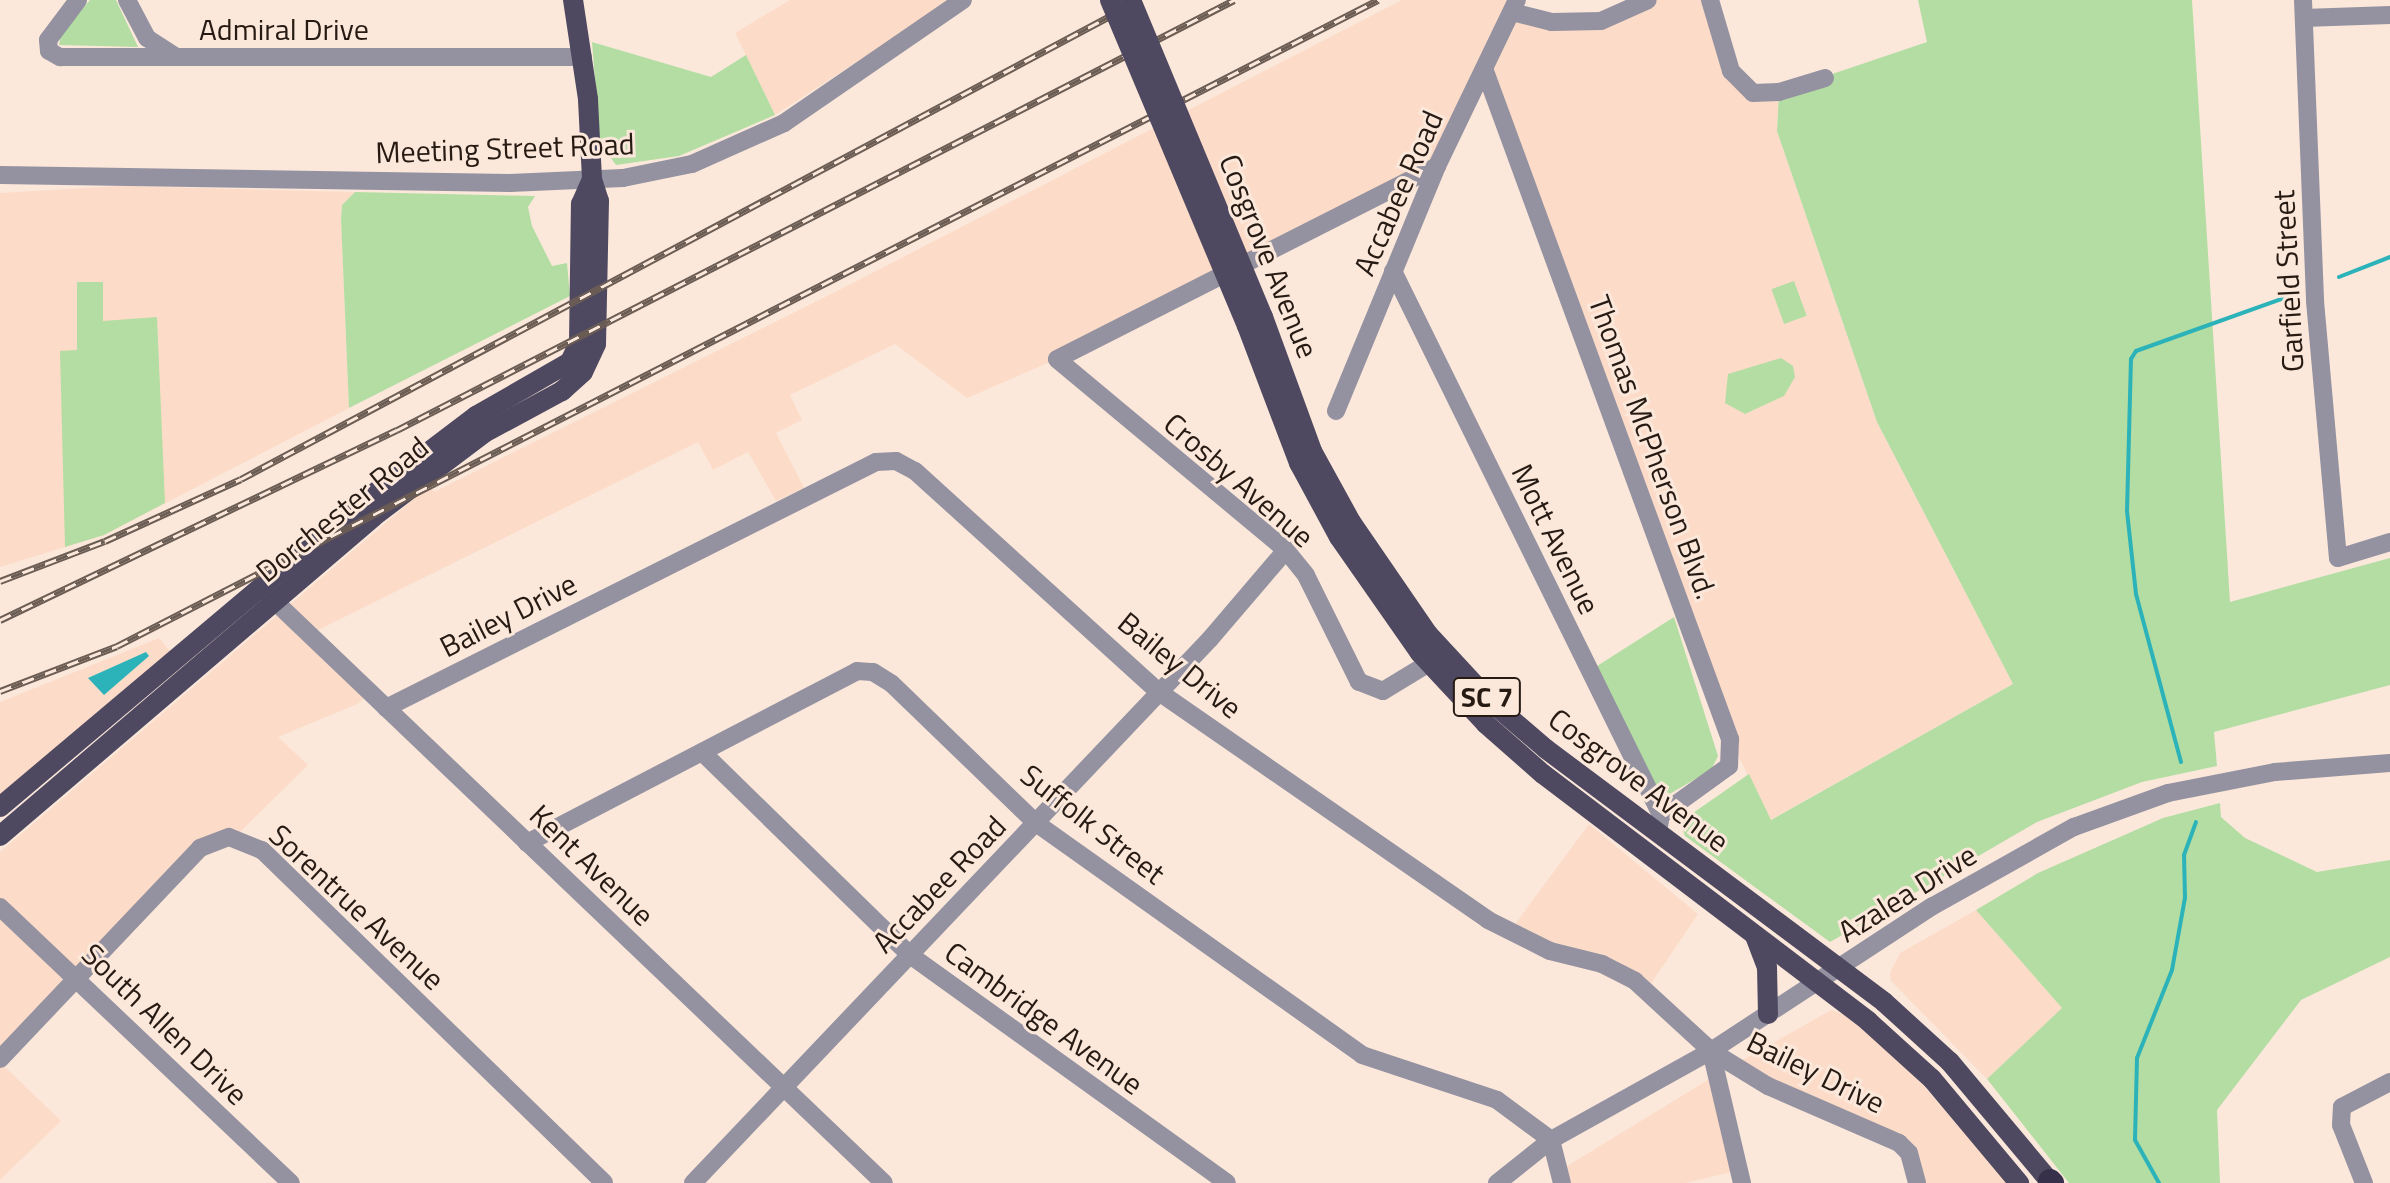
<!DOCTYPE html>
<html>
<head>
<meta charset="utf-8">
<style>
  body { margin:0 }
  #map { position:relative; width:2390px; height:1183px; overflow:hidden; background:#fbe8db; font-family:"Titillium Web",sans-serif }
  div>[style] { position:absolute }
  .built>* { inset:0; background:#fcdcc8 }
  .green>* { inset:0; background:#b3dda3; transform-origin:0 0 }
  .water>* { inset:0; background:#2cb3b9 }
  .stream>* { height:4px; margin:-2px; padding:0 2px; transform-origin:2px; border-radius:2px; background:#2cb3b9 }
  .minor>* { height:18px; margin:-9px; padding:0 9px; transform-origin:9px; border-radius:9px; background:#9492a0 }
  .major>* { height:20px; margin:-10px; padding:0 10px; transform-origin:10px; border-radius:10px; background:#4e4960 }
  .highway>* { height:24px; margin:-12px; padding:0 12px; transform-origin:12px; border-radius:12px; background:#36304a }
  .rail>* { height:7px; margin-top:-3.5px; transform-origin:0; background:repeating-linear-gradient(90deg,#fbe8db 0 12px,#6b5d54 0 24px); box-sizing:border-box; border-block:2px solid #6b5d54 }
  .major-bridge>* { height:20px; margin:-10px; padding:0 10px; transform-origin:10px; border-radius:10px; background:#4e4960 }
  span { translate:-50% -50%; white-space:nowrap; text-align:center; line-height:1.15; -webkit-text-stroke:6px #fbe8db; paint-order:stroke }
  .shield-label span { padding:2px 6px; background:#fbe8db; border:2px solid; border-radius:6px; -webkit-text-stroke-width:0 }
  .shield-label { font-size:28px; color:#261a13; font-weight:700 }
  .street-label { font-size:30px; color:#261a13 }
</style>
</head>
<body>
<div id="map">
  <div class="built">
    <i style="clip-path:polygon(790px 0,952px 0,775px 115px,735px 33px)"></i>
    <i style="clip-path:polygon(1402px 0,1515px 0,1512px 12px,1552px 24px,1651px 0,1707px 0,1744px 86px,1779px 92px,1777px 131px,1877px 422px,2013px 684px,1770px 820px,1730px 739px,1485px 72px,1437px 166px,1057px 359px,967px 398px,895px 344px,790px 395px,802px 420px,776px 433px,804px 488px,776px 501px,748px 452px,713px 470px,698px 442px,310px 634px,370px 693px,357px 704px,278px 737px,308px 765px,234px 838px,216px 840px,0 1059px,0 852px,430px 485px,434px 492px,845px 287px)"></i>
    <i style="clip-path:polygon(119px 186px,355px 192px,342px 205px,341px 219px,349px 408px,104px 535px,0 567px,0 193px)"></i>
    <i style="clip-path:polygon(159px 638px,170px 651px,0 795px,0 702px)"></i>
    <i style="clip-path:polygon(1589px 824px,1698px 914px,1648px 988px,1510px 931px)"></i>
    <i style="clip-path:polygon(1976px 910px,2062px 1008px,1987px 1079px,1891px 981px,1890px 973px,1900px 953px)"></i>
    <i style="clip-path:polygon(1831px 1010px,1849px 1016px,1905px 1065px,2009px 1183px,1917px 1183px,1909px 1153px,1734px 1065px)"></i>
    <i style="clip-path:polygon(0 1062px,61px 1121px,0 1180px)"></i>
    <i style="clip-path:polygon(1716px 1075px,1739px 1170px,1686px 1183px,1562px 1183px,1559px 1171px)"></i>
  </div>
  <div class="green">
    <i style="clip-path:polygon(90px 0,116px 0,138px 47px,59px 45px,61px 34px)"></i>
    <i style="clip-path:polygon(1918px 0,2192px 0,2230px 602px,2390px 558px,2390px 685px,2214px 732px,2217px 766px,2142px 782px,2037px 822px,1830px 942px,1685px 836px,1680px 822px,1749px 774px,1771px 820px,2013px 684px,1877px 422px,1777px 131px,1779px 92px,1927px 42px)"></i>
    <i style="clip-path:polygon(592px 42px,711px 77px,746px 55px,775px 115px,679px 156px,616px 165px,600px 143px)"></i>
    <i style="clip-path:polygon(355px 192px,535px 196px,528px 207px,532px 226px,552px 266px,567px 263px,570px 296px,349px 408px,341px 219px,342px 205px)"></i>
    <i style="left:1794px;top:281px;width:37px;height:24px;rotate:70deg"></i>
    <i style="clip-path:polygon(77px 282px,103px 282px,103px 321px,157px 317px,165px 503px,104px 535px,65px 547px,60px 351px,77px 350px)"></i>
    <i style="clip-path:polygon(1781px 358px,1793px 366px,1795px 377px,1784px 396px,1745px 414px,1725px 403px,1728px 374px)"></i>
    <i style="clip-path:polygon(1674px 617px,1718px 756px,1711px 770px,1666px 796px,1657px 790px,1594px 668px)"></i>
    <i style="clip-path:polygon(2220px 803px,2221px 817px,2245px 838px,2317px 872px,2390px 860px,2390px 957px,2301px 1000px,2217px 1110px,2220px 1183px,2069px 1183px,1987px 1079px,2062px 1008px,1976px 910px,2038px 873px,2163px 818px)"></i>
  </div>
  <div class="water">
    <i style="clip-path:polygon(146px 652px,149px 656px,104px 695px,88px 678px)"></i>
  </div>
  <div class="stream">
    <i style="left:2339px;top:277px;width:55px;rotate:-21.4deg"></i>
    <i style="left:2181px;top:762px;width:174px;rotate:-105deg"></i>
    <i style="left:2136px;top:594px;width:83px;rotate:-96.2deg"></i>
    <i style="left:2127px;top:511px;width:152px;rotate:-88.5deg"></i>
    <i style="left:2131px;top:359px;width:9px;rotate:-58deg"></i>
    <i style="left:2136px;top:351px;width:164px;rotate:-19.7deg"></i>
    <i style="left:2159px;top:1183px;width:49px;rotate:-119.2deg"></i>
    <i style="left:2135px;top:1140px;width:82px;rotate:-88.6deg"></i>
    <i style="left:2137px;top:1058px;width:95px;rotate:-68.3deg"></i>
    <i style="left:2172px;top:970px;width:73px;rotate:-79.8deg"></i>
    <i style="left:2185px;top:898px;width:43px;rotate:-91.3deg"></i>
    <i style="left:2184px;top:855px;width:35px;rotate:-70deg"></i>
  </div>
  <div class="minor">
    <i style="left:78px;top:0;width:50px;rotate:126.9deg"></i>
    <i style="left:48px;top:40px;width:11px;rotate:85deg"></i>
    <i style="left:49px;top:51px;width:13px;rotate:29deg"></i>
    <i style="left:60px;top:57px;width:523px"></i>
    <i style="left:127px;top:0;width:43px;rotate:62.2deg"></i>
    <i style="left:147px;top:38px;width:35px;rotate:33deg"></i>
    <i style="left:1710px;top:0;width:74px;rotate:73.5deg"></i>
    <i style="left:1731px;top:71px;width:31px;rotate:45deg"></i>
    <i style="left:1753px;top:93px;width:26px;rotate:-2deg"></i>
    <i style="left:1779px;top:92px;width:48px;rotate:-16.9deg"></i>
    <i style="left:2303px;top:0;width:301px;rotate:87.7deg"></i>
    <i style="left:2315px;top:301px;width:258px;rotate:84.9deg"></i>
    <i style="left:2338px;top:558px;width:54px;rotate:-17.1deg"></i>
    <i style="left:1512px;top:12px;width:41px;rotate:14deg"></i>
    <i style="left:1552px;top:22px;width:49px;rotate:-1.2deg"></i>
    <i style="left:1601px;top:21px;width:51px;rotate:-24.1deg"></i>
    <i style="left:2304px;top:18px;width:86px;rotate:-2deg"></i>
    <i style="left:1485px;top:71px;width:712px;rotate:69.86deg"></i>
    <i style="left:1730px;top:739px;width:27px;rotate:92deg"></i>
    <i style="left:1729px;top:766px;width:84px;rotate:144.2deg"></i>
    <i style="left:0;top:175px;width:510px;rotate:0.9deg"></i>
    <i style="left:510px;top:183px;width:113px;rotate:-2.5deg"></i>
    <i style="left:623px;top:178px;width:70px;rotate:-11.5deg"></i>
    <i style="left:692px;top:164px;width:101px;rotate:-24deg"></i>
    <i style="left:784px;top:123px;width:217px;rotate:-34.5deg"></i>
    <i style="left:1393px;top:271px;width:606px;rotate:63.77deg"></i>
    <i style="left:1661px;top:815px;width:11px;rotate:100deg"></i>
    <i style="left:1336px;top:411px;width:265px;rotate:-67.6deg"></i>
    <i style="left:1437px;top:166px;width:184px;rotate:-64.3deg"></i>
    <i style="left:264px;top:591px;width:857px;rotate:43.68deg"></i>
    <i style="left:1429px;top:663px;width:54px;rotate:148.7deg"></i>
    <i style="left:1383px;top:691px;width:26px;rotate:-159deg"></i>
    <i style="left:1359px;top:682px;width:119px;rotate:-116.4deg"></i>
    <i style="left:1306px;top:575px;width:32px;rotate:-129deg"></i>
    <i style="left:1286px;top:550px;width:298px;rotate:-140.2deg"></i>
    <i style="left:1057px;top:359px;width:426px;rotate:-26.9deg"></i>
    <i style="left:386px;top:708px;width:548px;rotate:-26.66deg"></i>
    <i style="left:876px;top:462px;width:20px;rotate:-3deg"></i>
    <i style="left:896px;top:461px;width:21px;rotate:28deg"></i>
    <i style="left:915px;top:471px;width:329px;rotate:42.2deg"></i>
    <i style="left:1159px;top:692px;width:400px;rotate:34.7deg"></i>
    <i style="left:1488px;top:920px;width:69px;rotate:26.6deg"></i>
    <i style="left:1550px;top:951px;width:54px;rotate:14deg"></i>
    <i style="left:1602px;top:964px;width:37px;rotate:27deg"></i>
    <i style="left:1635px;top:981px;width:103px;rotate:42.6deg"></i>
    <i style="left:1711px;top:1051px;width:67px;rotate:31.6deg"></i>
    <i style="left:1768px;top:1086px;width:143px;rotate:23.5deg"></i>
    <i style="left:1899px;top:1143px;width:14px;rotate:45deg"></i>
    <i style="left:1909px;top:1153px;width:31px;rotate:75deg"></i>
    <i style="left:702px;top:752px;width:291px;rotate:44.3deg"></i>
    <i style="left:910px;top:955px;width:390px;rotate:35.7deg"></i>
    <i style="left:527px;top:843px;width:372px;rotate:-27.5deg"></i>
    <i style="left:857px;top:671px;width:16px;rotate:4deg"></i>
    <i style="left:873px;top:672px;width:22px;rotate:32deg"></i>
    <i style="left:892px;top:684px;width:200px;rotate:44deg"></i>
    <i style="left:1036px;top:823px;width:400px;rotate:35.4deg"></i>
    <i style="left:1362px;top:1055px;width:142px;rotate:18.4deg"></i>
    <i style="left:1497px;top:1100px;width:67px;rotate:36.5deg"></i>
    <i style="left:1551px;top:1140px;width:44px;rotate:75.7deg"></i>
    <i style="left:0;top:907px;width:401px;rotate:43.5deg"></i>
    <i style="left:1711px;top:1051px;width:136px;rotate:76.8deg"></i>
    <i style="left:0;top:1059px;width:291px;rotate:-46.5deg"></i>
    <i style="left:200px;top:848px;width:31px;rotate:-21deg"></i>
    <i style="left:229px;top:837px;width:35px;rotate:22deg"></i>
    <i style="left:262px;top:850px;width:477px;rotate:44.2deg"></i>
    <i style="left:693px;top:1183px;width:750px;rotate:-46.46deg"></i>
    <i style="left:1210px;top:639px;width:117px;rotate:-49.5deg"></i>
    <i style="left:1497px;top:1183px;width:69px;rotate:-38.5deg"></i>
    <i style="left:1551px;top:1140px;width:183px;rotate:-29.1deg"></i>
    <i style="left:1711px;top:1051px;width:265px;rotate:-33.2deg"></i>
    <i style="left:1933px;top:906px;width:162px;rotate:-29.3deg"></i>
    <i style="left:2074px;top:827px;width:100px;rotate:-19.9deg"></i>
    <i style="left:2168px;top:793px;width:109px;rotate:-11.1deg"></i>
    <i style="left:2275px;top:772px;width:115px;rotate:-4.5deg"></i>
    <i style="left:2364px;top:1183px;width:62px;rotate:-111.6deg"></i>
    <i style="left:2341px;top:1125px;width:18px;rotate:-87deg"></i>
    <i style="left:2342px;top:1107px;width:54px;rotate:-27.5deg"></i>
  </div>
  <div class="major">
    <i style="left:1263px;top:317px;width:143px;rotate:69.9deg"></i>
    <i style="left:1312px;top:451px;width:81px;rotate:61.2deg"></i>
    <i style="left:1351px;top:522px;width:136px;rotate:55.5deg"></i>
    <i style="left:1428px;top:634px;width:93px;rotate:47.2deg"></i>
    <i style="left:1491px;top:702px;width:72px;rotate:40.5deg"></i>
    <i style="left:1546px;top:749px;width:422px;rotate:36.8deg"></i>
    <i style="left:1884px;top:1002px;width:89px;rotate:42.3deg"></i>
    <i style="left:1950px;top:1062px;width:158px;rotate:50.1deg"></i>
    <i style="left:1247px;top:326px;width:147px;rotate:69.2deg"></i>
    <i style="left:1299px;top:463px;width:84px;rotate:61.6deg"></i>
    <i style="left:1339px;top:537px;width:141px;rotate:55.1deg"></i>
    <i style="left:1420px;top:653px;width:97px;rotate:47.1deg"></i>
    <i style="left:1486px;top:724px;width:76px;rotate:41.3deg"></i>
    <i style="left:1543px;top:774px;width:408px;rotate:37.2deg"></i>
    <i style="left:1868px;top:1021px;width:86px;rotate:42.2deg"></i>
    <i style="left:1932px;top:1079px;width:136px;rotate:50.1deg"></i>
    <i style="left:0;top:807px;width:466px;rotate:-40.1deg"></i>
    <i style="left:356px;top:507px;width:151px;rotate:-37.2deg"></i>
    <i style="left:476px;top:416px;width:108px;rotate:-29.9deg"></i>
    <i style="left:570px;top:362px;width:21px;rotate:-65deg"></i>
    <i style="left:579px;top:343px;width:139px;rotate:-89.2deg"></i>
    <i style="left:581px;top:204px;width:27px;rotate:-66deg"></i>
    <i style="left:0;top:836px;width:491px;rotate:-40.5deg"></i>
    <i style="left:373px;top:517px;width:139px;rotate:-37.1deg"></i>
    <i style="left:484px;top:433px;width:89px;rotate:-28.3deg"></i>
    <i style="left:562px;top:391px;width:28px;rotate:-42deg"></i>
    <i style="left:583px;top:372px;width:31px;rotate:-65deg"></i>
    <i style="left:596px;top:344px;width:143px;rotate:-88.8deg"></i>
    <i style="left:599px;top:201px;width:23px;rotate:-108deg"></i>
    <i style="left:592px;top:179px;width:80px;rotate:-92.9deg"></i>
    <i style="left:588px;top:99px;width:100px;rotate:-98.6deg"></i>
    <i style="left:1755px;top:936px;width:33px;rotate:69deg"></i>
    <i style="left:1767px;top:967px;width:47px;rotate:88.8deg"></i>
  </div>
  <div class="highway">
    <i style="left:2050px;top:1181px;width:3px;rotate:45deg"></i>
  </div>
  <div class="rail">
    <i style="left:0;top:581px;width:112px;rotate:-20.9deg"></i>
    <i style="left:105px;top:541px;width:149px;rotate:-24.5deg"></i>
    <i style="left:241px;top:479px;width:1019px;rotate:-28.05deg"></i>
    <i style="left:0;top:620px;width:440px;rotate:-25.6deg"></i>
    <i style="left:397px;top:430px;width:941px;rotate:-27.19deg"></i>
    <i style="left:0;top:691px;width:125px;rotate:-21deg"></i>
    <i style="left:117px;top:646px;width:1417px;rotate:-27.13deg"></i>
  </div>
  <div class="major-bridge">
    <i style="left:1110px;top:0;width:354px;rotate:67.2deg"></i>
    <i style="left:1131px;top:0;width:343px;rotate:67.4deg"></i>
  </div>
  <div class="shield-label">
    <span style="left:1487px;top:697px">SC 7</span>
  </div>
  <div class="street-label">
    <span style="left:284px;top:29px">Admiral Drive</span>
    <span style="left:505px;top:148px;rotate:-2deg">Meeting Street Road</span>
    <span style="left:1398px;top:193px;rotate:-66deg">Accabee Road</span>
    <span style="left:1269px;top:256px;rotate:68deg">Cosgrove Avenue</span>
    <span style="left:2288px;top:281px;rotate:-93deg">Garfield Street</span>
    <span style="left:1653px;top:447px;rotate:70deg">Thomas McPherson Blvd.</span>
    <span style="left:1239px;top:480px;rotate:41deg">Crosby Avenue</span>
    <span style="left:342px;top:509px;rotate:-39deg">Dorchester Road</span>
    <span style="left:1556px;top:539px;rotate:64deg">Mott Avenue</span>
    <span style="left:508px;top:615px;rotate:-27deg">Bailey Drive</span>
    <span style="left:1180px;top:665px;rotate:39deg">Bailey Drive</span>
    <span style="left:1639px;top:780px;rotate:37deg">Cosgrove Avenue</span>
    <span style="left:1093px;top:824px;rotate:38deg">Suffolk Street</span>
    <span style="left:592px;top:865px;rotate:44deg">Kent Avenue</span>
    <span style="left:939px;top:884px;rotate:-46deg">Accabee Road</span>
    <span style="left:1907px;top:893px;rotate:-32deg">Azalea Drive</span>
    <span style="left:357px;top:907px;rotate:43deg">Sorentrue Avenue</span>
    <span style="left:1044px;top:1018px;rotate:36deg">Cambridge Avenue</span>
    <span style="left:165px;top:1024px;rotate:44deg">South Allen Drive</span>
    <span style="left:1816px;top:1072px;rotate:26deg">Bailey Drive</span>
  </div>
</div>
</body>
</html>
